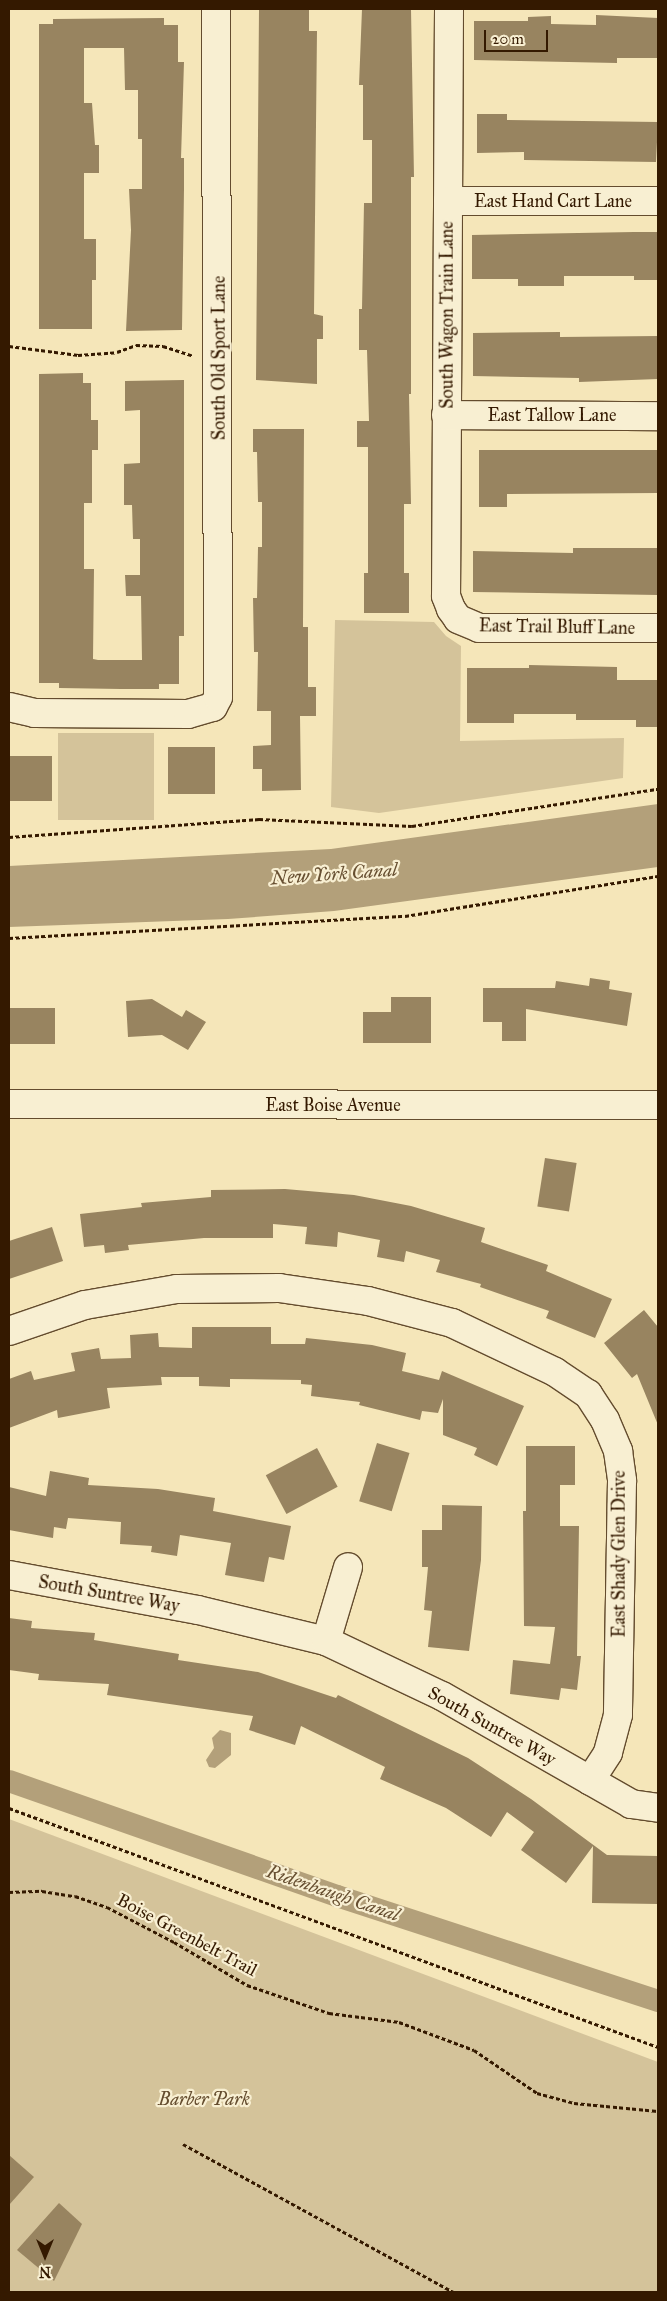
<!DOCTYPE html>
<html>
<head>
<meta charset="utf-8">
<style>
  body { margin:0 }
  #map { position:relative; width:667px; height:2301px; overflow:hidden; background:#f5e6b9; font-family:"IM FELL Great Primer",serif }
  div>[style] { position:absolute }
  .green>* { inset:0; background:#d4c39a; transform-origin:0 0 }
  .water>* { inset:0; background:#b3a07a }
  .canal>* { height:22px; margin:-11px; padding:0 11px; transform-origin:11px; border-radius:11px; background:#b3a07a }
  .building>* { inset:0; background:#988460; transform-origin:0 0 }
  .path>* { height:3px; margin-top:-1.5px; transform-origin:0; background:repeating-linear-gradient(90deg,#341900 0 4px,transparent 0 6.5px) }
  .roads { filter:drop-shadow(1px 0 #644c2e) drop-shadow(-1px 0 #644c2e) drop-shadow(0 1px #644c2e) drop-shadow(0 -1px #644c2e) }
  .minor>* { height:28px; margin:-14px; padding:0 14px; transform-origin:14px; border-radius:14px; background:#f8efd2 }
  span { translate:-50% -50%; white-space:nowrap; text-align:center; line-height:1.15; -webkit-text-stroke:4.5px #f8efd2; paint-order:stroke }
  .street-label { font-size:18px; color:#341900 }
  .park-label { font-size:18px; color:#644c2e; font-style:italic }
  .water-label { font-size:19px; color:#674f31; font-style:italic }
  .frame { position:absolute; inset:0; border:10px solid #341900; pointer-events:none }
  .north { position:absolute; left:20px; top:2231px; width:50px; height:50px; -webkit-text-stroke:4px #f8efd2; paint-order:stroke; rotate:180deg; font-size:14px; font-weight:700; line-height:20px; text-align:center; color:#341900 }
  .north::after { content:''; display:block; margin:auto; width:18px; height:22px; background:#341900; clip-path:polygon(50% 0,100% 100%,50% 72%,0 100%) }
  .scale { position:absolute; left:484px; top:30px; width:64px; height:22px; box-sizing:border-box; border:2px solid #341900; border-top:0; padding-left:6px; font-size:15px; line-height:18px; white-space:nowrap; color:#341900; -webkit-text-stroke:4px #f8efd2; paint-order:stroke }
</style>
</head>
<body>
<div id="map">
  <div class="green">
    <i style="clip-path:polygon(335px 620px,434px 622px,446px 636px,461px 646px,460px 741px,624px 738px,623px 778px,379px 813px,331px 807px)"></i>
    <i style="left:58px;top:733px;width:96px;height:87px"></i>
    <i style="clip-path:polygon(9px 1819px,658px 2062px,658px 2292px,9px 2292px)"></i>
  </div>
  <div class="water">
    <i style="clip-path:polygon(658px 804px,658px 867px,334px 911px,228px 919px,9px 927px,9px 866px,331px 849px)"></i>
    <i style="clip-path:polygon(220px 1730px,231px 1733px,231px 1755px,215px 1768px,209px 1767px,206px 1760px,214px 1748px,212px 1738px)"></i>
  </div>
  <div class="canal">
    <i style="left:9px;top:1781px;width:348px;rotate:19.3deg"></i>
    <i style="left:337px;top:1896px;width:338px;rotate:18.1deg"></i>
  </div>
  <div class="building">
    <i style="clip-path:polygon(259px 9px,309px 9px,309px 31px,317px 31px,314px 314px,323px 316px,323px 339px,317px 339px,317px 384px,256px 380px)"></i>
    <i style="clip-path:polygon(362px 9px,411px 9px,414px 177px,411px 177px,411px 394px,409px 394px,411px 504px,404px 504px,404px 573px,409px 573px,409px 613px,364px 613px,364px 573px,368px 573px,368px 447px,357px 447px,357px 421px,369px 421px,367px 350px,359px 350px,359px 309px,362px 309px,364px 203px,372px 203px,372px 140px,363px 140px,363px 85px,359px 85px)"></i>
    <i style="clip-path:polygon(596px 15px,658px 18px,658px 58px,617px 58px,617px 63px,474px 60px,474px 21px,528px 21px,528px 17px,551px 16px,551px 24px,596px 25px)"></i>
    <i style="clip-path:polygon(164px 18px,164px 25px,178px 25px,178px 62px,184px 62px,181px 158px,184px 158px,184px 189px,182px 330px,126px 331px,131px 230px,129px 189px,142px 189px,142px 139px,138px 139px,138px 90px,125px 90px,124px 48px,84px 48px,84px 103px,92px 103px,95px 145px,99px 145px,99px 173px,84px 173px,84px 239px,96px 239px,96px 280px,92px 280px,92px 329px,39px 329px,39px 24px,53px 24px,53px 19px)"></i>
    <i style="clip-path:polygon(477px 114px,507px 114px,507px 120px,658px 122px,656px 162px,524px 160px,524px 152px,477px 153px)"></i>
    <i style="clip-path:polygon(634px 232px,658px 232px,658px 280px,634px 280px,634px 276px,564px 276px,564px 286px,518px 286px,518px 279px,472px 279px,472px 235px)"></i>
    <i style="clip-path:polygon(560px 332px,560px 337px,658px 336px,658px 379px,579px 382px,579px 378px,473px 376px,473px 333px)"></i>
    <i style="clip-path:polygon(83px 373px,83px 383px,91px 383px,91px 420px,98px 420px,98px 450px,92px 450px,92px 503px,84px 503px,84px 569px,94px 569px,93px 659px,98px 660px,142px 660px,141px 596px,126px 596px,125px 575px,140px 575px,140px 539px,133px 539px,132px 505px,124px 505px,124px 464px,140px 463px,140px 410px,125px 411px,125px 381px,184px 380px,184px 636px,179px 636px,179px 684px,159px 684px,159px 689px,121px 689px,59px 688px,59px 683px,39px 683px,39px 374px)"></i>
    <i style="clip-path:polygon(253px 429px,304px 429px,303px 627px,308px 627px,308px 687px,316px 687px,316px 716px,300px 716px,301px 790px,262px 791px,262px 769px,253px 769px,253px 746px,271px 745px,271px 711px,257px 711px,258px 652px,254px 652px,253px 598px,257px 598px,258px 547px,262px 547px,262px 502px,258px 502px,257px 452px,253px 452px)"></i>
    <i style="clip-path:polygon(479px 450px,658px 450px,658px 493px,507px 494px,507px 507px,479px 507px)"></i>
    <i style="clip-path:polygon(573px 548px,658px 548px,658px 595px,473px 592px,473px 551px,573px 553px)"></i>
    <i style="clip-path:polygon(529px 665px,617px 667px,617px 680px,658px 680px,658px 727px,636px 727px,636px 720px,576px 720px,576px 714px,514px 714px,514px 723px,467px 723px,467px 668px,529px 668px)"></i>
    <i style="left:168px;top:747px;width:47px;height:47px"></i>
    <i style="left:9px;top:756px;width:43px;height:45px"></i>
    <i style="clip-path:polygon(590px 978px,610px 981px,609px 989px,632px 993px,627px 1026px,526px 1009px,526px 1041px,502px 1041px,502px 1022px,483px 1022px,483px 988px,555px 988px,556px 981px,589px 986px)"></i>
    <i style="clip-path:polygon(391px 997px,431px 997px,431px 1043px,363px 1043px,363px 1012px,391px 1012px)"></i>
    <i style="clip-path:polygon(152px 999px,182px 1017px,186px 1010px,206px 1022px,188px 1050px,162px 1035px,128px 1037px,126px 1001px)"></i>
    <i style="left:9px;top:1008px;width:46px;height:36px"></i>
    <i style="left:545px;top:1158px;width:32px;height:49px;rotate:9deg"></i>
    <i style="clip-path:polygon(285px 1189px,354px 1195px,411px 1206px,485px 1228px,481px 1242px,548px 1265px,546px 1271px,612px 1299px,595px 1338px,546px 1318px,549px 1311px,480px 1287px,481px 1284px,436px 1272px,440px 1260px,406px 1251px,404px 1262px,377px 1257px,380px 1240px,338px 1232px,337px 1247px,305px 1244px,307px 1227px,273px 1224px,273px 1238px,204px 1238px,128px 1245px,129px 1250px,105px 1253px,104px 1245px,84px 1247px,80px 1214px,142px 1207px,141px 1203px,211px 1197px,211px 1190px)"></i>
    <i style="clip-path:polygon(52px 1227px,63px 1261px,9px 1279px,9px 1241px)"></i>
    <i style="clip-path:polygon(644px 1310px,658px 1327px,658px 1425px,637px 1374px,632px 1378px,604px 1343px)"></i>
    <i style="clip-path:polygon(192px 1327px,271px 1327px,271px 1344px,305px 1344px,306px 1338px,372px 1345px,406px 1353px,402px 1371px,439px 1380px,442px 1371px,524px 1406px,497px 1466px,474px 1455px,477px 1448px,443px 1435px,443px 1399px,438px 1413px,422px 1411px,420px 1420px,359px 1405px,360px 1402px,311px 1396px,312px 1385px,301px 1384px,301px 1380px,230px 1379px,230px 1387px,199px 1386px,199px 1377px,161px 1377px,162px 1385px,107px 1388px,110px 1408px,58px 1418px,57px 1410px,9px 1428px,9px 1379px,31px 1371px,34px 1380px,75px 1371px,71px 1353px,99px 1348px,101px 1359px,131px 1358px,130px 1335px,158px 1333px,159px 1347px,192px 1348px)"></i>
    <i style="left:377px;top:1443px;width:34px;height:61px;rotate:17deg"></i>
    <i style="clip-path:polygon(526px 1446px,575px 1446px,575px 1485px,560px 1485px,560px 1526px,579px 1526px,577px 1656px,581px 1656px,577px 1690px,561px 1688px,559px 1700px,510px 1694px,513px 1660px,550px 1664px,555px 1627px,524px 1626px,523px 1511px,526px 1511px)"></i>
    <i style="left:317px;top:1448px;width:44px;height:58px;rotate:62deg"></i>
    <i style="clip-path:polygon(50px 1471px,89px 1478px,88px 1485px,158px 1489px,215px 1498px,213px 1511px,291px 1526px,284px 1560px,269px 1557px,264px 1582px,225px 1575px,231px 1543px,180px 1535px,177px 1556px,151px 1552px,152px 1546px,120px 1544px,121px 1522px,68px 1518px,66px 1529px,54px 1527px,53px 1538px,9px 1530px,9px 1487px,46px 1496px)"></i>
    <i style="clip-path:polygon(442px 1505px,482px 1506px,481px 1560px,469px 1651px,428px 1647px,432px 1611px,424px 1610px,428px 1567px,422px 1567px,422px 1530px,442px 1530px)"></i>
    <i style="clip-path:polygon(9px 1618px,32px 1621px,31px 1628px,95px 1633px,94px 1640px,179px 1654px,178px 1660px,258px 1672px,336px 1698px,338px 1695px,468px 1758px,531px 1799px,607px 1855px,658px 1856px,658px 1904px,592px 1903px,593px 1846px,566px 1883px,521px 1850px,534px 1832px,507px 1812px,491px 1837px,446px 1808px,380px 1779px,385px 1767px,301px 1726px,295px 1745px,249px 1730px,253px 1716px,107px 1695px,109px 1684px,38px 1680px,39px 1674px,9px 1670px)"></i>
    <i style="clip-path:polygon(9px 2155px,34px 2177px,9px 2205px)"></i>
    <i style="clip-path:polygon(59px 2203px,82px 2224px,54px 2281px,17px 2250px)"></i>
  </div>
  <div class="path">
    <i style="left:9px;top:346px;width:70px;rotate:7.4deg"></i>
    <i style="left:78px;top:355px;width:39px;rotate:-4deg"></i>
    <i style="left:117px;top:352px;width:20px;rotate:-20deg"></i>
    <i style="left:136px;top:345px;width:27px;rotate:2deg"></i>
    <i style="left:163px;top:346px;width:32px;rotate:18deg"></i>
    <i style="left:9px;top:837px;width:251px;rotate:-4.1deg"></i>
    <i style="left:259px;top:819px;width:153px;rotate:2.6deg"></i>
    <i style="left:412px;top:826px;width:249px;rotate:-8.6deg"></i>
    <i style="left:9px;top:938px;width:397px;rotate:-3.2deg"></i>
    <i style="left:405px;top:916px;width:256px;rotate:-9deg"></i>
    <i style="left:9px;top:1808px;width:692px;rotate:20.22deg"></i>
    <i style="left:9px;top:1892px;width:33px;rotate:-2deg"></i>
    <i style="left:42px;top:1891px;width:33px;rotate:9deg"></i>
    <i style="left:75px;top:1896px;width:34px;rotate:19deg"></i>
    <i style="left:107px;top:1907px;width:76px;rotate:27.6deg"></i>
    <i style="left:174px;top:1942px;width:85px;rotate:30.5deg"></i>
    <i style="left:247px;top:1985px;width:87px;rotate:18.9deg"></i>
    <i style="left:329px;top:2013px;width:71px;rotate:7.3deg"></i>
    <i style="left:399px;top:2022px;width:80px;rotate:20.5deg"></i>
    <i style="left:474px;top:2050px;width:76px;rotate:34.3deg"></i>
    <i style="left:537px;top:2093px;width:38px;rotate:15deg"></i>
    <i style="left:574px;top:2103px;width:84px;rotate:5.4deg"></i>
    <i style="left:183px;top:2144px;width:308px;rotate:28.7deg"></i>
  </div>
  <div class="roads">
    <div class="minor">
      <i style="left:449px;top:9px;width:587px;rotate:90.29deg"></i>
      <i style="left:446px;top:596px;width:14px;rotate:69deg"></i>
      <i style="left:451px;top:609px;width:12px;rotate:55deg"></i>
      <i style="left:458px;top:619px;width:23px;rotate:23deg"></i>
      <i style="left:479px;top:628px;width:179px"></i>
      <i style="left:448px;top:201px;width:210px"></i>
      <i style="left:446px;top:415px;width:212px;rotate:0.3deg"></i>
      <i style="left:9px;top:707px;width:26px;rotate:13deg"></i>
      <i style="left:34px;top:713px;width:154px;rotate:0.4deg"></i>
      <i style="left:188px;top:714px;width:26px;rotate:-16deg"></i>
      <i style="left:213px;top:707px;width:11px;rotate:-63deg"></i>
      <i style="left:218px;top:697px;width:688px;rotate:-90.17deg"></i>
      <i style="left:9px;top:1104px;width:649px;rotate:0.09deg"></i>
      <i style="left:9px;top:1331px;width:80px;rotate:-18.9deg"></i>
      <i style="left:85px;top:1305px;width:93px;rotate:-9.9deg"></i>
      <i style="left:177px;top:1289px;width:102px;rotate:-0.6deg"></i>
      <i style="left:279px;top:1288px;width:90px;rotate:8.3deg"></i>
      <i style="left:368px;top:1301px;width:87px;rotate:14.7deg"></i>
      <i style="left:452px;top:1323px;width:114px;rotate:25.4deg"></i>
      <i style="left:555px;top:1372px;width:40px;rotate:34deg"></i>
      <i style="left:588px;top:1394px;width:31px;rotate:57deg"></i>
      <i style="left:605px;top:1420px;width:34px;rotate:67deg"></i>
      <i style="left:618px;top:1451px;width:30px;rotate:82deg"></i>
      <i style="left:622px;top:1481px;width:234px;rotate:91deg"></i>
      <i style="left:618px;top:1715px;width:39px;rotate:105deg"></i>
      <i style="left:608px;top:1753px;width:33px;rotate:123deg"></i>
      <i style="left:9px;top:1575px;width:192px;rotate:10.5deg"></i>
      <i style="left:198px;top:1610px;width:132px;rotate:13.6deg"></i>
      <i style="left:326px;top:1641px;width:128px;rotate:25.4deg"></i>
      <i style="left:442px;top:1696px;width:218px;rotate:29.7deg"></i>
      <i style="left:631px;top:1804px;width:27px;rotate:8deg"></i>
      <i style="left:326px;top:1641px;width:77px;rotate:-73.4deg"></i>
    </div>
  </div>
  <div class="street-label">
    <span style="left:553px;top:201px">East Hand Cart Lane</span>
    <span style="left:447px;top:315px;rotate:-90deg">South Wagon Train Lane</span>
    <span style="left:219px;top:358px;rotate:-90deg">South Old Sport Lane</span>
    <span style="left:552px;top:415px">East Tallow Lane</span>
    <span style="left:557px;top:627px;rotate:1deg">East Trail Bluff Lane</span>
    <span style="left:333px;top:1105px">East Boise Avenue</span>
    <span style="left:619px;top:1554px;rotate:-90deg">East Shady Glen Drive</span>
    <span style="left:109px;top:1594px;rotate:10deg">South Suntree Way</span>
    <span style="left:492px;top:1726px;rotate:29deg">South Suntree Way</span>
    <span style="left:187px;top:1935px;rotate:28deg">Boise Greenbelt Trail</span>
  </div>
  <div class="park-label">
    <span style="left:204px;top:2099px">Barber Park</span>
  </div>
  <div class="water-label">
    <span style="left:334px;top:874px;rotate:-4deg">New York Canal</span>
    <span style="left:333px;top:1893px;rotate:19deg">Ridenbaugh Canal</span>
  </div>
  <div class="frame"></div>
  <div class="north">N</div>
  <div class="scale">20 m</div>
</div>
</body>
</html>
